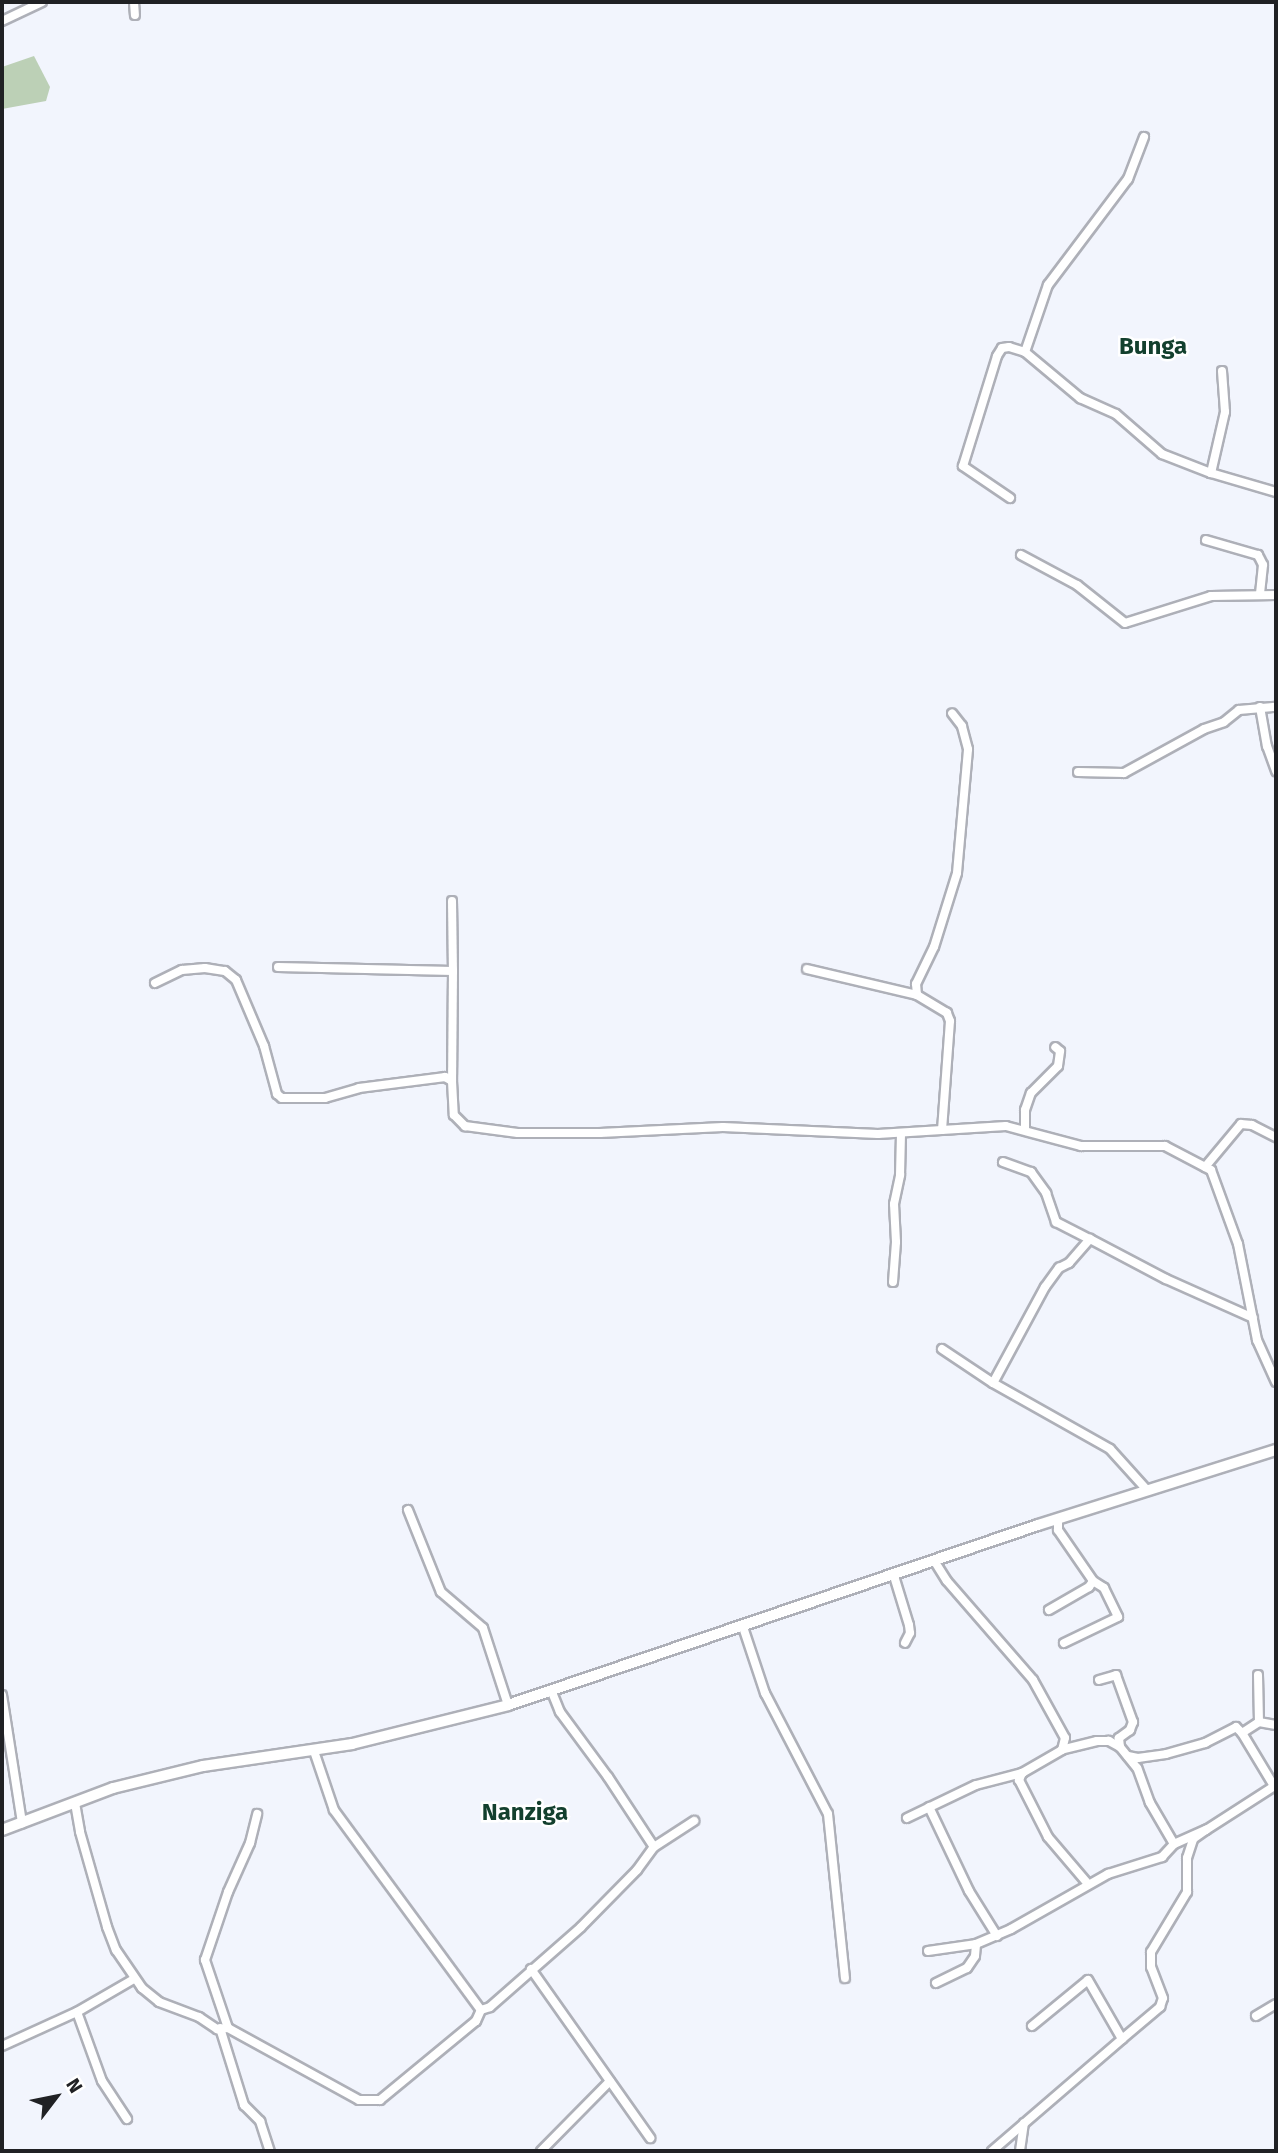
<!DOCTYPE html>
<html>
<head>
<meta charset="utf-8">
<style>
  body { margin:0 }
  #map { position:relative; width:1278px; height:2153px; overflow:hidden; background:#f2f5fd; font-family:"Fira Sans",sans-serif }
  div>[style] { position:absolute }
  .green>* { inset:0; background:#bcd0b6 }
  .roads { filter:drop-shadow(2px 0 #aeb0b8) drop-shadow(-2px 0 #aeb0b8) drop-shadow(0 2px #aeb0b8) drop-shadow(0 -2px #aeb0b8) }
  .minor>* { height:8px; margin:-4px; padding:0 4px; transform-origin:4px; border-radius:4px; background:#fff }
  .tertiary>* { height:10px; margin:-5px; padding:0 5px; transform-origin:5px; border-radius:5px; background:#fff }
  span { translate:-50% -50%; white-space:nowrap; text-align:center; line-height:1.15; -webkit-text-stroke:5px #fff; paint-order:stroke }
  .quarter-label { font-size:24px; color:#13402e; font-weight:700 }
  .frame { position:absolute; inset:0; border:4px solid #202124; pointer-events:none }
  .north { position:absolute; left:21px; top:2062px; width:70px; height:70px; -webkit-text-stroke:5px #fff; paint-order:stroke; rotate:58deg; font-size:19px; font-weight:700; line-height:28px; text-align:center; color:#202124 }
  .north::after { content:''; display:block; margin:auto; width:24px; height:32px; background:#202124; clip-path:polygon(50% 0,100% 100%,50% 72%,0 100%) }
</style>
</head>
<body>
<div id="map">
  <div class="green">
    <i style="clip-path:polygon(34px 56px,50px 87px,46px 101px,2px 109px,2px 67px)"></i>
  </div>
  <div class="roads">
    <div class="minor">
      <i style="left:134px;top:2px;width:13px;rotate:86deg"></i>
      <i style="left:2px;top:21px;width:44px;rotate:-25.4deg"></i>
      <i style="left:1025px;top:352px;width:71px;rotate:-71.1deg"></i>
      <i style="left:1048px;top:285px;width:133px;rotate:-53deg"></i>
      <i style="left:1128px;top:179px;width:45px;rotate:-69.1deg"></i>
      <i style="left:1211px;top:473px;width:63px;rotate:-77.1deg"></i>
      <i style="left:1225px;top:412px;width:41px;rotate:-94.2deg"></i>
      <i style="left:1010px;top:498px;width:57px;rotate:-145.8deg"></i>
      <i style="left:963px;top:466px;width:115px;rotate:-72.8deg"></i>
      <i style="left:997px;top:356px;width:9px;rotate:-58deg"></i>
      <i style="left:1002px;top:348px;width:7px;rotate:-8deg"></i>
      <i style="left:1009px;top:347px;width:17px;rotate:17deg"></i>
      <i style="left:1025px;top:352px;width:72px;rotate:39.9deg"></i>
      <i style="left:1080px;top:398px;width:39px;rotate:24deg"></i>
      <i style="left:1116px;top:414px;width:61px;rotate:41deg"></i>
      <i style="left:1162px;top:454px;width:53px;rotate:21.2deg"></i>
      <i style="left:1211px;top:473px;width:68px;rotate:16.3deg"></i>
      <i style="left:1206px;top:540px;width:54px;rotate:16.1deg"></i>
      <i style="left:1258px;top:555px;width:11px;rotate:63deg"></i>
      <i style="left:1263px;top:565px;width:29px;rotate:96deg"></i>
      <i style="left:1021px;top:555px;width:64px;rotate:28.2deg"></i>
      <i style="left:1077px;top:585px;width:61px;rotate:38.4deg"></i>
      <i style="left:1125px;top:623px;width:90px;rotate:-17.4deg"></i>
      <i style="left:1211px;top:596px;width:65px;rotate:-0.9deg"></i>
      <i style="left:1260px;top:707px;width:40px;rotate:80deg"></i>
      <i style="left:1267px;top:746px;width:27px;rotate:70deg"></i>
      <i style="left:1078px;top:772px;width:46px;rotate:1.2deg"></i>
      <i style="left:1124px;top:773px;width:91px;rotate:-28.8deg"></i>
      <i style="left:1204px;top:729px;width:21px;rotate:-19deg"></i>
      <i style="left:1224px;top:722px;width:19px;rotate:-39deg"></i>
      <i style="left:1239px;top:710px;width:37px;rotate:-5deg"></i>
      <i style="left:452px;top:901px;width:70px;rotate:89.2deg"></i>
      <i style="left:278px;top:967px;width:175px;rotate:1.3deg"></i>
      <i style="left:453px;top:971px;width:110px;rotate:90.5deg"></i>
      <i style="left:807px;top:969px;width:113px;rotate:13.3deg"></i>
      <i style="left:155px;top:983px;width:30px;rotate:-26deg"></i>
      <i style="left:182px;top:970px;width:23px;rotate:-5deg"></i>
      <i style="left:205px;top:968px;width:20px;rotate:9deg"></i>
      <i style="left:225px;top:971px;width:14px;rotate:39deg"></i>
      <i style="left:236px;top:980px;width:72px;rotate:67deg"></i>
      <i style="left:264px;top:1046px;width:50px;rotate:74.8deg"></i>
      <i style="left:277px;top:1094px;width:6px;rotate:39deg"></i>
      <i style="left:282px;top:1098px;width:43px"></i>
      <i style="left:325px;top:1098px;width:35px;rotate:-16deg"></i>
      <i style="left:359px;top:1088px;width:87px;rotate:-7.3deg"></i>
      <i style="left:445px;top:1077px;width:8px;rotate:30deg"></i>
      <i style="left:452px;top:1081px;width:34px;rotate:87deg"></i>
      <i style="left:454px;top:1115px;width:16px;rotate:45deg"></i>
      <i style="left:465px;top:1126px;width:53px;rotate:7.5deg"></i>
      <i style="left:518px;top:1133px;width:82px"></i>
      <i style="left:600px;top:1133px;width:123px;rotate:-2.8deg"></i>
      <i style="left:723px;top:1127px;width:155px;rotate:2.6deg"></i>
      <i style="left:878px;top:1134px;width:128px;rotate:-3.6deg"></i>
      <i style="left:1006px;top:1126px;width:78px;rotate:14.9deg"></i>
      <i style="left:1081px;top:1146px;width:84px"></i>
      <i style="left:1165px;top:1146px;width:52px;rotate:27.6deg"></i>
      <i style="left:1211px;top:1170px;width:79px;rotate:70deg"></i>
      <i style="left:1238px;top:1244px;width:98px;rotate:78.8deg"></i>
      <i style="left:1257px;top:1340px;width:46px;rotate:65.7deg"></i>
      <i style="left:1025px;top:1129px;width:19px;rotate:-90deg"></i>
      <i style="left:1025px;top:1110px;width:18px;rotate:-71deg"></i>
      <i style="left:1031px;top:1093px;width:38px;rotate:-45deg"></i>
      <i style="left:1058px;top:1066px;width:15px;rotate:-82deg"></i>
      <i style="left:1060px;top:1051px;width:6px;rotate:-141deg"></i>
      <i style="left:942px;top:1130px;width:109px;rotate:-85.8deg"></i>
      <i style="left:950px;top:1021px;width:9px;rotate:-111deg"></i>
      <i style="left:947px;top:1013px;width:35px;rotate:-149deg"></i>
      <i style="left:917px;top:995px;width:11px;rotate:-95deg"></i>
      <i style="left:916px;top:984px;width:41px;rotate:-64.1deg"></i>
      <i style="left:934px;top:947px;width:77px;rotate:-72.7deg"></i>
      <i style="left:957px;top:873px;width:124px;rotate:-84.9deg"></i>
      <i style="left:968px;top:749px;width:24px;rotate:-105deg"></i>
      <i style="left:962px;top:726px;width:16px;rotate:-128deg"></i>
      <i style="left:1003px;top:1162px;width:30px;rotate:20deg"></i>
      <i style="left:1031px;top:1172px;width:26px;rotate:54deg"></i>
      <i style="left:1046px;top:1193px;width:31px;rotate:71deg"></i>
      <i style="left:1056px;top:1222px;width:38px;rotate:27deg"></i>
      <i style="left:1205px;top:1167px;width:56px;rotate:-50.1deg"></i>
      <i style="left:1241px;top:1124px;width:11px;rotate:5deg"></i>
      <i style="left:1252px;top:1125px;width:27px;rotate:27deg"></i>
      <i style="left:893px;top:1282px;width:40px;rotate:-85.7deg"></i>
      <i style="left:896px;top:1242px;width:38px;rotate:-93deg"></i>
      <i style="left:894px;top:1204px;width:30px;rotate:-78deg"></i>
      <i style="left:900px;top:1175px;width:42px;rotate:-88.6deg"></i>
      <i style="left:942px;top:1349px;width:61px;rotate:33.7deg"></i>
      <i style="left:993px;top:1383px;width:134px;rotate:29.4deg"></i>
      <i style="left:1110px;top:1449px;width:55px;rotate:47.9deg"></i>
      <i style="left:993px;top:1383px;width:109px;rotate:-61.6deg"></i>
      <i style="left:1045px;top:1287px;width:24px;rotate:-54deg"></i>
      <i style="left:1059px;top:1268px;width:11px;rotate:-27deg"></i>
      <i style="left:1069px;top:1263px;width:32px;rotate:-49deg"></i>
      <i style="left:1090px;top:1239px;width:86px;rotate:27.8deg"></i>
      <i style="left:1166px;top:1279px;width:95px;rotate:24.1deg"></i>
      <i style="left:408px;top:1510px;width:88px;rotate:68.1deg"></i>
      <i style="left:441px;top:1592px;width:55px;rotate:40.6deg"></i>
      <i style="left:483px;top:1628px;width:81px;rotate:72deg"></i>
      <i style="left:1058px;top:1520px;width:10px;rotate:90deg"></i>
      <i style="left:1058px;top:1530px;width:62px;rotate:55.5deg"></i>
      <i style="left:1093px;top:1581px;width:13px;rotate:32deg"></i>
      <i style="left:1104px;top:1588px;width:32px;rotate:64deg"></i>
      <i style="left:1118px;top:1617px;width:60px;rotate:154.3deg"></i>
      <i style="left:935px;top:1562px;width:22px;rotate:58deg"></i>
      <i style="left:947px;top:1581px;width:131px;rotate:49deg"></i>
      <i style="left:1033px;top:1680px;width:66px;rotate:61.1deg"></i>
      <i style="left:1065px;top:1738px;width:12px;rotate:104deg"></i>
      <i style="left:1062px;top:1750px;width:46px;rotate:150.1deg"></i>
      <i style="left:1022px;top:1773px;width:8px;rotate:113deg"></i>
      <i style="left:1019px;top:1780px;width:64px;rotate:63deg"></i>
      <i style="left:1048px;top:1837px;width:62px;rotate:49.6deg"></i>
      <i style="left:894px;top:1576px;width:51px;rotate:73deg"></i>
      <i style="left:909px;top:1625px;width:8px;rotate:83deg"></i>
      <i style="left:910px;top:1633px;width:11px;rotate:117deg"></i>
      <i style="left:1049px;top:1610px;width:46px;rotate:-29.9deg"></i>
      <i style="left:1089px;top:1587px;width:7px;rotate:-56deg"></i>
      <i style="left:743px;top:1627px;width:70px;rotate:71.6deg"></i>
      <i style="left:765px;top:1693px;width:136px;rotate:62.5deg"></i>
      <i style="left:828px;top:1814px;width:165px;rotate:84.1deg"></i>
      <i style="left:1258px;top:1675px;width:47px;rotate:88.8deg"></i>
      <i style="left:1099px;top:1680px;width:18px;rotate:-16deg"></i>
      <i style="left:1116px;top:1675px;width:50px;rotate:70.1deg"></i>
      <i style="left:1133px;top:1722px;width:9px;rotate:111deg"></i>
      <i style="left:1130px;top:1730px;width:14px;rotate:144deg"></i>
      <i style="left:1119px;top:1738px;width:9px;rotate:84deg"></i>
      <i style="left:2px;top:1695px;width:130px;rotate:81.1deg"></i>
      <i style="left:314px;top:1751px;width:62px;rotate:71.3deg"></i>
      <i style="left:334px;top:1810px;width:248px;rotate:53.7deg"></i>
      <i style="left:1128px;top:1756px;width:10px;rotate:11deg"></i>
      <i style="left:1138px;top:1758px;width:28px;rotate:-8deg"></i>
      <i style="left:1166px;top:1754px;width:41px;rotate:-15.8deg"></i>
      <i style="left:1205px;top:1743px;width:35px;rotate:-27deg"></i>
      <i style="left:1236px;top:1727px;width:8px;rotate:45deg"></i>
      <i style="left:1274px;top:1786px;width:62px;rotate:-121.1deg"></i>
      <i style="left:1242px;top:1733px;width:20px;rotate:-33deg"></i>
      <i style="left:1259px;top:1722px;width:17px;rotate:10deg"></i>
      <i style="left:75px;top:1803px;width:29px;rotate:80deg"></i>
      <i style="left:80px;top:1832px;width:99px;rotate:74.1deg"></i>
      <i style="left:107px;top:1927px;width:25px;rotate:69deg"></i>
      <i style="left:116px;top:1950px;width:46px;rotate:55.6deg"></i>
      <i style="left:142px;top:1988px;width:22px;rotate:39deg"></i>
      <i style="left:159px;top:2002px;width:43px;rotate:20.6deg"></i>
      <i style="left:199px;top:2017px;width:22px;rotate:34deg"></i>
      <i style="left:217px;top:2029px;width:11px;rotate:-5deg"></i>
      <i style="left:228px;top:2028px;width:149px;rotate:28.8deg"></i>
      <i style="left:359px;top:2100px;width:21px"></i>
      <i style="left:380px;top:2100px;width:124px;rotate:-39.5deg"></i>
      <i style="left:476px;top:2021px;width:12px;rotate:-66deg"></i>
      <i style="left:481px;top:2010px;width:9px;rotate:-18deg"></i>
      <i style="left:490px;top:2007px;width:121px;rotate:-41.3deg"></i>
      <i style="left:581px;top:1927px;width:80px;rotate:-45.5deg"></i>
      <i style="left:637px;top:1870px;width:29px;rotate:-54deg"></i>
      <i style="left:654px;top:1847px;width:84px;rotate:-123.3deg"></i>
      <i style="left:608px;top:1777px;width:81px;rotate:-126.4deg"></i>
      <i style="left:560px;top:1712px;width:24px;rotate:-112deg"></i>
      <i style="left:929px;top:1807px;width:93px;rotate:64.5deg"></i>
      <i style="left:969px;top:1891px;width:53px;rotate:58.1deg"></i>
      <i style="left:907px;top:1818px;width:76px;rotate:-25.6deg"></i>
      <i style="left:976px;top:1785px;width:48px;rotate:-14.6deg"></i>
      <i style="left:1174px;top:1844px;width:35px;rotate:-24deg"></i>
      <i style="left:1206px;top:1830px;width:83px;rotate:-32.7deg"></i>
      <i style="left:654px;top:1847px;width:48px;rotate:-33deg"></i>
      <i style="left:928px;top:1951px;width:49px;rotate:-8.3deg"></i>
      <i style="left:976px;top:1944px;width:38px;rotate:-23deg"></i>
      <i style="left:1011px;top:1929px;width:112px;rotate:-29.6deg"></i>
      <i style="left:1108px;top:1874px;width:57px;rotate:-17.5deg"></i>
      <i style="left:1162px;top:1857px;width:18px;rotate:-47deg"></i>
      <i style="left:1174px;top:1844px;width:48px;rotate:-120.3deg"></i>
      <i style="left:1150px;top:1803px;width:37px;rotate:-110deg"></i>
      <i style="left:1137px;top:1768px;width:27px;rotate:-129deg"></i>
      <i style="left:1120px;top:1747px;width:13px;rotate:-151deg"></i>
      <i style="left:1109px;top:1741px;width:12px;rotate:180deg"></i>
      <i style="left:1097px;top:1741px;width:36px;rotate:166deg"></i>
      <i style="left:531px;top:1969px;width:207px;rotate:54.8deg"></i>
      <i style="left:936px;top:1983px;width:34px;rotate:-26deg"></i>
      <i style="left:967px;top:1968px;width:14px;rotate:-56deg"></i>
      <i style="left:975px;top:1956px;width:12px;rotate:-85deg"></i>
      <i style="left:1256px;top:2016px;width:23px;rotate:-31deg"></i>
      <i style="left:1032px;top:2026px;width:72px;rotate:-39.4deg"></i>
      <i style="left:1088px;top:1980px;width:68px;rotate:60deg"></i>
      <i style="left:1122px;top:2039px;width:50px;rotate:-40.1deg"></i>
      <i style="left:1160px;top:2007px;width:9px;rotate:-72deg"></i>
      <i style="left:1163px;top:1998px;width:33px;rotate:-111deg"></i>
      <i style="left:1151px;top:1967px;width:15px;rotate:-90deg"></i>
      <i style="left:1151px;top:1952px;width:70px;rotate:-59deg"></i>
      <i style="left:1187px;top:1892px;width:34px;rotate:-90deg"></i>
      <i style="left:1187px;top:1858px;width:20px;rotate:-72deg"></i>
      <i style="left:1193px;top:1839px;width:16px;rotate:-35deg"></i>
      <i style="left:220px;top:2028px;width:81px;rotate:72.7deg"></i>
      <i style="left:244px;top:2105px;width:23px;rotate:45deg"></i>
      <i style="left:260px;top:2121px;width:32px;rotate:72deg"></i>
      <i style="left:228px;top:2028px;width:72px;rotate:-108.7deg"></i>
      <i style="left:205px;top:1960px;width:72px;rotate:-71.3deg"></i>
      <i style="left:228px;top:1892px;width:54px;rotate:-65.8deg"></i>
      <i style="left:250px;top:1843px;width:30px;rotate:-76deg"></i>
      <i style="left:2px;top:2046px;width:82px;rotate:-24.4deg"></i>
      <i style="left:127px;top:2119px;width:45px;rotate:-123.3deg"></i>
      <i style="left:102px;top:2081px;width:73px;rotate:-109.9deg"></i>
      <i style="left:77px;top:2012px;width:66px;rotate:-30.1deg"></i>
      <i style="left:541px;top:2151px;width:98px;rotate:-45.4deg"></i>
      <i style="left:992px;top:2151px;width:172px;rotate:-40.7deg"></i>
      <i style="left:1020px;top:2151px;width:28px;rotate:-82deg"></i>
    </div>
    <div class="tertiary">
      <i style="left:2px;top:1830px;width:119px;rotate:-20.7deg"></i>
      <i style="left:113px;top:1788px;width:93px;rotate:-13.7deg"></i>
      <i style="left:203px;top:1766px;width:151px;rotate:-8.4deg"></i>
      <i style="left:352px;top:1744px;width:161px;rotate:-14deg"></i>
      <i style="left:508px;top:1705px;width:560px;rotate:-18.76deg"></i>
      <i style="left:1038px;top:1525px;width:250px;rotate:-17.5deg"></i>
    </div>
  </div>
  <div class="quarter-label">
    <span style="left:1153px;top:347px">Bunga</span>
    <span style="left:525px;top:1813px">Nanziga</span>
  </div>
  <div class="frame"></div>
  <div class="north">N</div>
</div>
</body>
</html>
